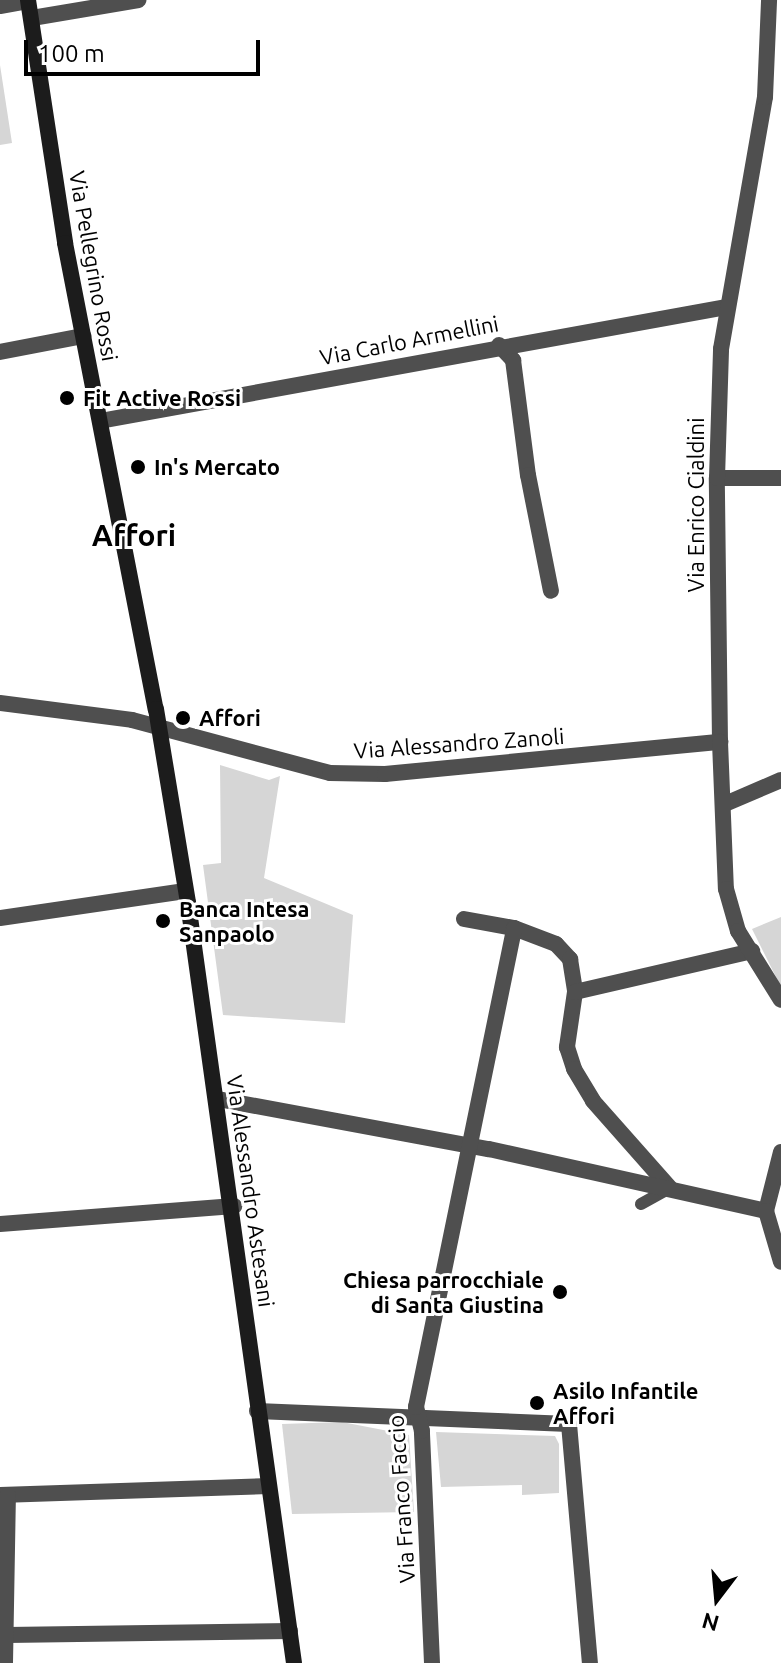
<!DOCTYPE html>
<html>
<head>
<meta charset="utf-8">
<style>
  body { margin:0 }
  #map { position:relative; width:781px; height:1663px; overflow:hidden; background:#fff; font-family:Ubuntu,sans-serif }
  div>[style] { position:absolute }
  .green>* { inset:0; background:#d6d6d6 }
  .pedestrian>* { height:12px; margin:-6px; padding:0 6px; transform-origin:6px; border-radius:6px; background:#4f4f4f }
  .minor>* { height:16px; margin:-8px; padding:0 8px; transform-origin:8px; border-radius:8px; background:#4f4f4f }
  .tertiary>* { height:16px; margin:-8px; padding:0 8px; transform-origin:8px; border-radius:8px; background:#4f4f4f }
  .secondary>* { height:16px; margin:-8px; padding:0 8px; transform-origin:8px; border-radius:8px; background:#1c1c1c }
  .dots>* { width:22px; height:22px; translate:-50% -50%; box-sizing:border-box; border:4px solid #fff; border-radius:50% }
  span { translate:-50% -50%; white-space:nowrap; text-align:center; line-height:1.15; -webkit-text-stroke:6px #fff; paint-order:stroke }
  .street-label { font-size:22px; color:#000 }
  .poi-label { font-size:22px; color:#000; font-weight:700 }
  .left { translate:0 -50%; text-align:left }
  .right { translate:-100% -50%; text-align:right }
  .district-label { font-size:30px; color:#000; font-weight:700 }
  .north { position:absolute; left:677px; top:1559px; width:80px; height:80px; -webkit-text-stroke:6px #fff; paint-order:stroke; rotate:196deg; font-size:22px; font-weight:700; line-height:32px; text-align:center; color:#000 }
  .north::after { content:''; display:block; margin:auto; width:28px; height:36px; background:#000; clip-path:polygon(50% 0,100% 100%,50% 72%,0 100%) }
  .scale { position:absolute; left:24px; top:40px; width:236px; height:36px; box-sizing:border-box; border:4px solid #000; border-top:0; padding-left:10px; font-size:24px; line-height:28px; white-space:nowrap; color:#000; -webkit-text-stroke:6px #fff; paint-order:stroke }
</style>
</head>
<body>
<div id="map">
  <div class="green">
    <i style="clip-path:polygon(0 65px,12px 143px,0 145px)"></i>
    <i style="clip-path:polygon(220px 765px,269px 780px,280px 776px,264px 878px,353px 915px,345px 1023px,223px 1015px,203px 865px,221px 863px)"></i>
    <i style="clip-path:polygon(781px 917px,781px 987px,752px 929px)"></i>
    <i style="clip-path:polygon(342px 1422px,409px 1435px,414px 1512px,292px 1514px,282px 1424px)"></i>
    <i style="clip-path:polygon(436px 1432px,555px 1436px,559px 1444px,559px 1493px,522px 1495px,522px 1485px,441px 1487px)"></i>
  </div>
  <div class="pedestrian">
    <i style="left:641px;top:1204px;width:33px;rotate:-29deg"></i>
  </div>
  <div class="minor">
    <i style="left:0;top:6px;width:28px;rotate:-10deg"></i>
    <i style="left:32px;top:18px;width:108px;rotate:-9.6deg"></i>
    <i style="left:499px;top:345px;width:21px;rotate:47deg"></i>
    <i style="left:513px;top:360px;width:116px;rotate:82.6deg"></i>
    <i style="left:528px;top:475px;width:118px;rotate:78.8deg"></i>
    <i style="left:0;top:352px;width:85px;rotate:-10.9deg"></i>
    <i style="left:100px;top:421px;width:636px;rotate:-10.32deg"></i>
    <i style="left:717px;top:478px;width:64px"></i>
    <i style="left:720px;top:742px;width:264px;rotate:-90.7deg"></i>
    <i style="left:717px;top:478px;width:129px;rotate:-88.2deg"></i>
    <i style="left:721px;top:349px;width:256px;rotate:-80.1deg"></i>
    <i style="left:765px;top:97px;width:97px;rotate:-87.6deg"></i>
    <i style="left:725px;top:804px;width:61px;rotate:-23.2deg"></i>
    <i style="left:0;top:918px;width:187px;rotate:-8.3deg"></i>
    <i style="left:464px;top:919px;width:51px;rotate:10.2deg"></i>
    <i style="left:514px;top:928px;width:45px;rotate:20.9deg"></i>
    <i style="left:556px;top:944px;width:21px;rotate:47deg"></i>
    <i style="left:570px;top:959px;width:33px;rotate:81deg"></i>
    <i style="left:575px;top:992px;width:56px;rotate:98.3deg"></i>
    <i style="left:567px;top:1047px;width:23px;rotate:72deg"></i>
    <i style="left:574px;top:1069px;width:37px;rotate:59deg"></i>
    <i style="left:593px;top:1101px;width:116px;rotate:48.5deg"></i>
    <i style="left:575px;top:992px;width:182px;rotate:-13deg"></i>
    <i style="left:218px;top:1099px;width:276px;rotate:10.5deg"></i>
    <i style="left:489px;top:1149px;width:284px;rotate:12.6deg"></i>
    <i style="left:0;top:1224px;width:235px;rotate:-4.4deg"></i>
    <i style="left:257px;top:1411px;width:312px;rotate:2.4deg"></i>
    <i style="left:569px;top:1424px;width:240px;rotate:85deg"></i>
    <i style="left:0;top:1495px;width:269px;rotate:-1.9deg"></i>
    <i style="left:7px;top:1635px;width:283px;rotate:-0.8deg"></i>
    <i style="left:5px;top:1663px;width:168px;rotate:-89deg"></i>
    <i style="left:432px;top:1663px;width:232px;rotate:-92.5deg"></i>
    <i style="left:422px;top:1431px;width:25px;rotate:-104deg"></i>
    <i style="left:416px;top:1407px;width:489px;rotate:-78.4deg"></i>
  </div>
  <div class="tertiary">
    <i style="left:0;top:703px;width:133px;rotate:7.3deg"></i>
    <i style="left:132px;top:720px;width:205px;rotate:15deg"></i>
    <i style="left:330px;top:773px;width:55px;rotate:1deg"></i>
    <i style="left:385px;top:774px;width:337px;rotate:-5.5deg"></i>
    <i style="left:720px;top:742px;width:147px;rotate:87.7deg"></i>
    <i style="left:726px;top:889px;width:44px;rotate:74.1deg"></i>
    <i style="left:738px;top:931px;width:81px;rotate:58.1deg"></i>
    <i style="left:781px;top:1152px;width:61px;rotate:104.3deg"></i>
    <i style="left:766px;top:1211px;width:53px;rotate:73.6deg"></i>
  </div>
  <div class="secondary">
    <i style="left:28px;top:0;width:246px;rotate:81.3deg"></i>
    <i style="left:65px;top:243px;width:475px;rotate:79deg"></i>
    <i style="left:156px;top:709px;width:197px;rotate:80.6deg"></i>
    <i style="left:188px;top:903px;width:767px;rotate:82.06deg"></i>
  </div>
  <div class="dots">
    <i style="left:67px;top:398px;background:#000"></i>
    <i style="left:138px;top:467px;background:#000"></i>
    <i style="left:183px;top:718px;background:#000"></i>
    <i style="left:163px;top:921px;background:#000"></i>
    <i style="left:560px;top:1292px;background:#000"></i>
    <i style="left:537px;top:1403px;background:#000"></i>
  </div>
  <div class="street-label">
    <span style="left:94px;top:266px;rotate:80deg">Via Pellegrino Rossi</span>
    <span style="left:409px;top:340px;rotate:-11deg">Via Carlo Armellini</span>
    <span style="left:696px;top:505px;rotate:-90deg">Via Enrico Cialdini</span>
    <span style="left:459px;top:743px;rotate:-4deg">Via Alessandro Zanoli</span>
    <span style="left:251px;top:1191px;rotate:82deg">Via Alessandro Astesani</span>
    <span style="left:401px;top:1499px;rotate:-94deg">Via Franco Faccio</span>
  </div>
  <div class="poi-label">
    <span class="left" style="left:83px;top:398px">Fit Active Rossi</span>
    <span class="left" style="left:154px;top:467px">In's Mercato</span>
    <span class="left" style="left:199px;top:718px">Affori</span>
    <span class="left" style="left:179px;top:921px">Banca Intesa<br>Sanpaolo</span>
    <span class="right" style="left:544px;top:1292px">Chiesa parrocchiale<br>di Santa Giustina</span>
    <span class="left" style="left:553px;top:1403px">Asilo Infantile<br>Affori</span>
  </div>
  <div class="district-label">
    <span style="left:134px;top:535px">Affori</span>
  </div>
  <div class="north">N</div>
  <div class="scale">100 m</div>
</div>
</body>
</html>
